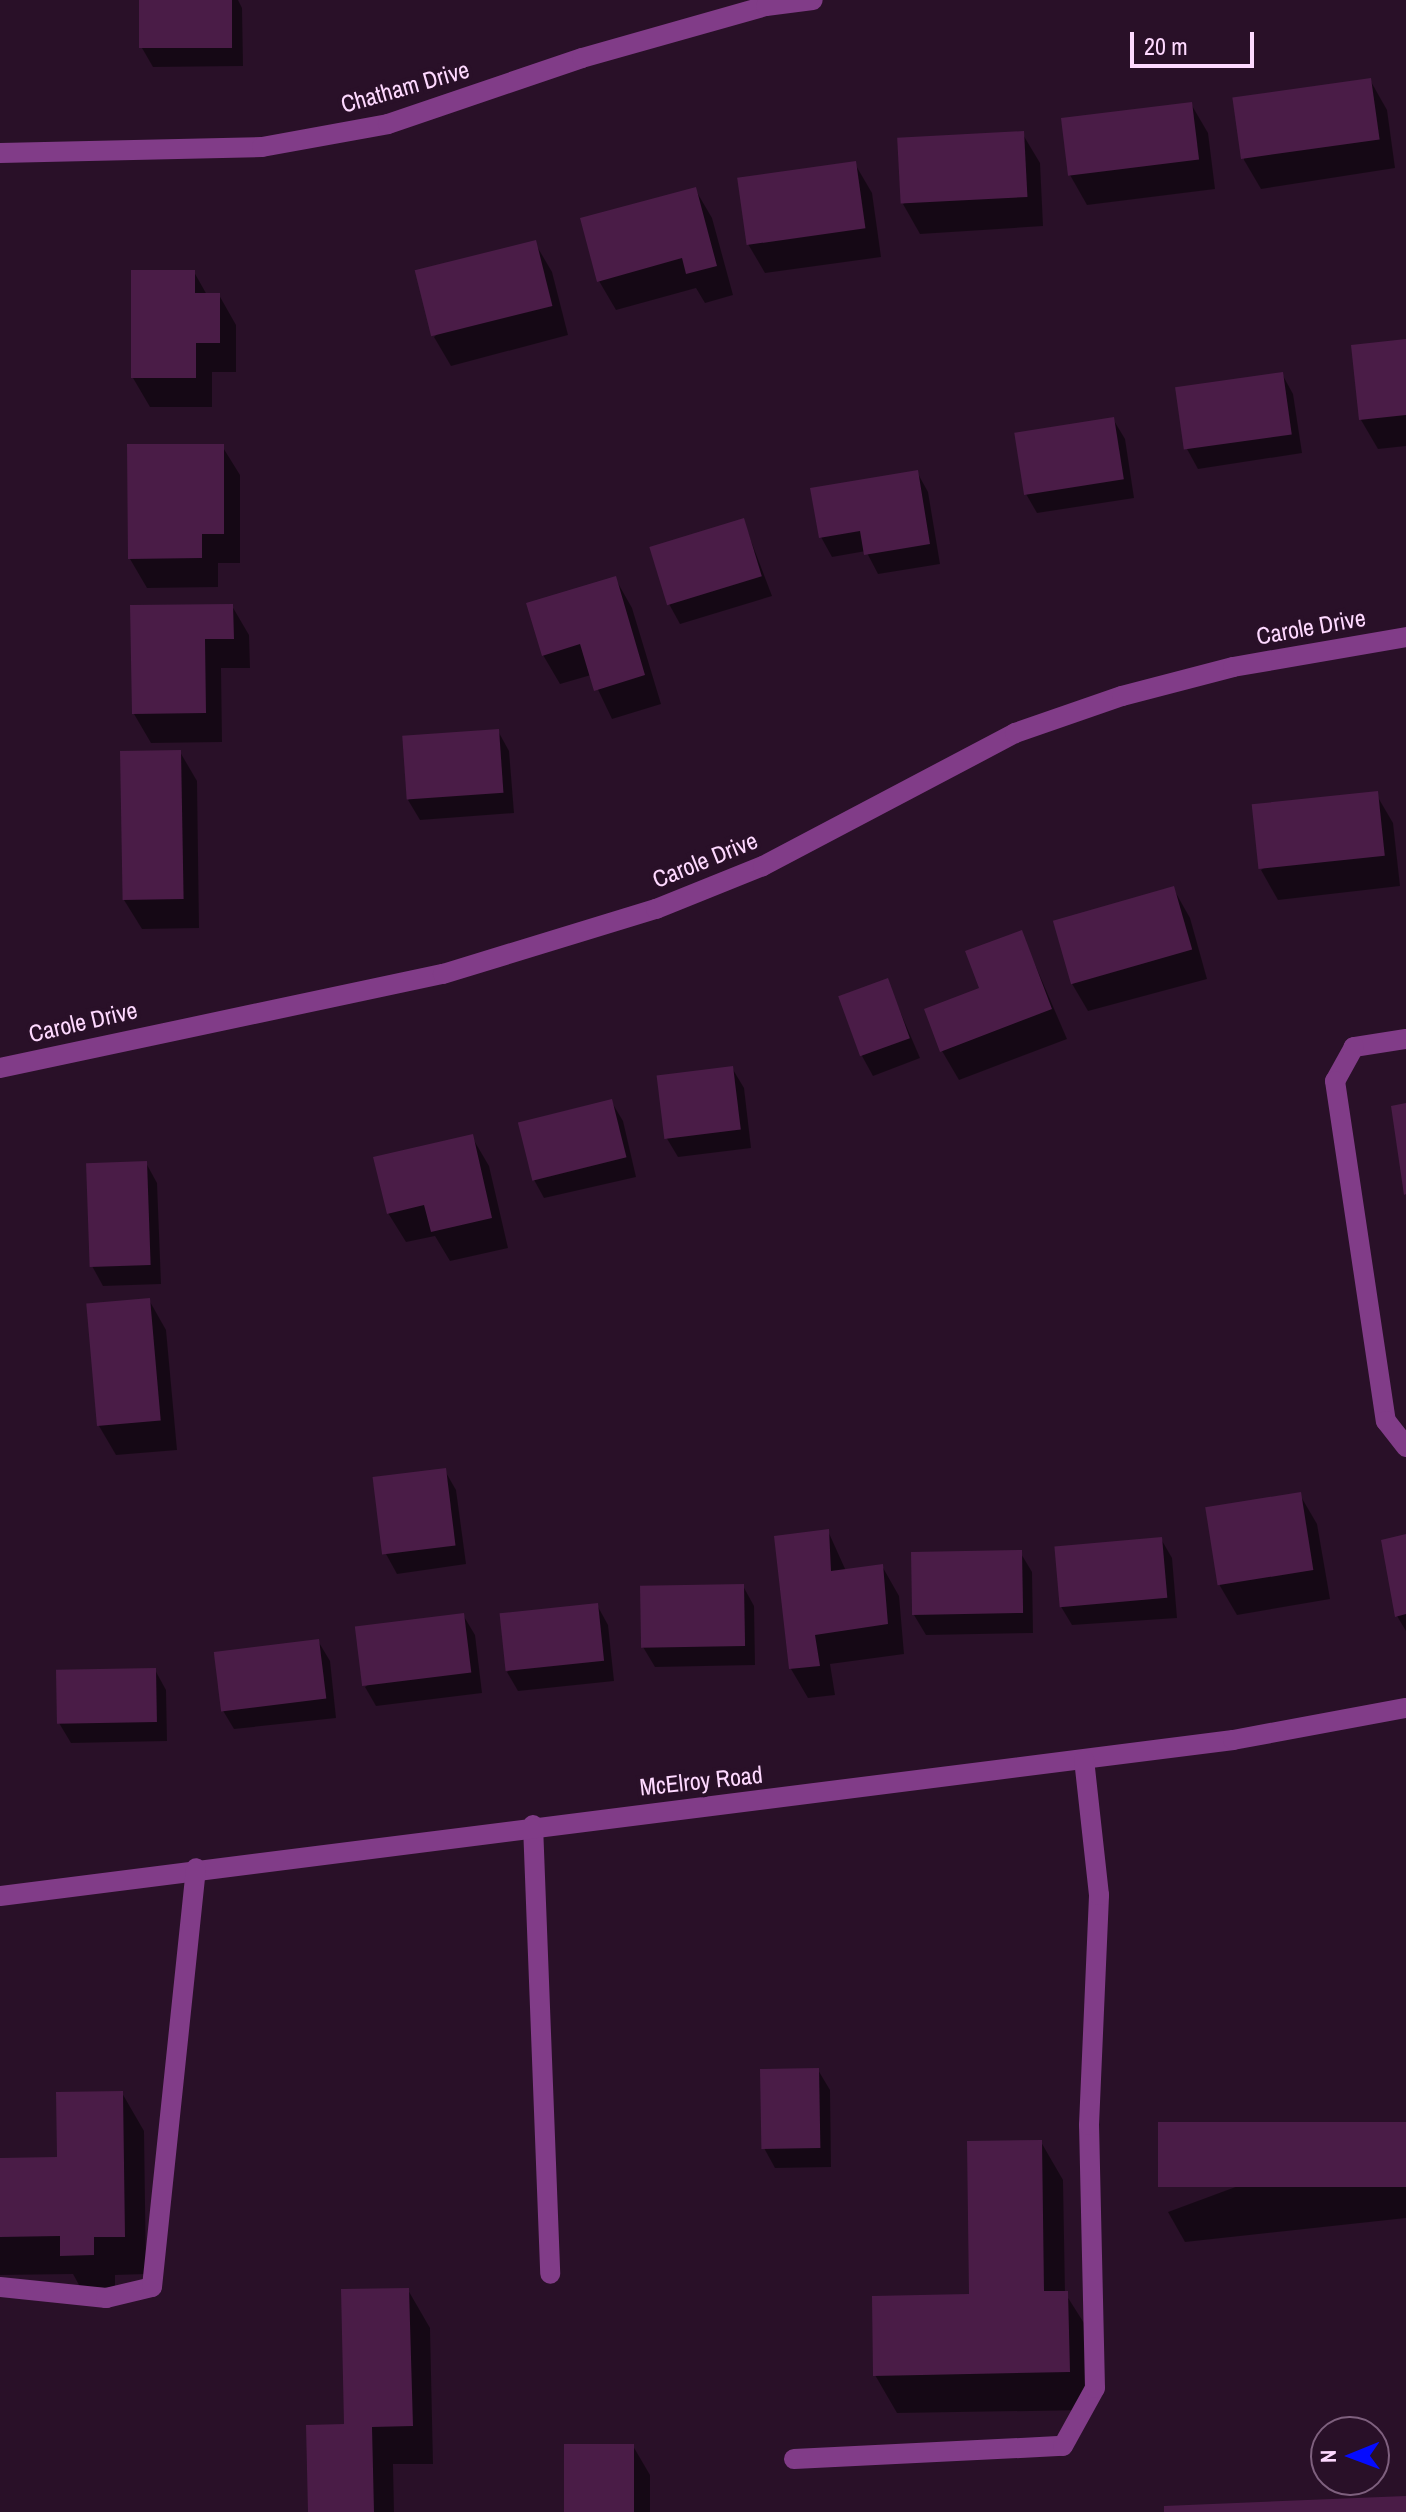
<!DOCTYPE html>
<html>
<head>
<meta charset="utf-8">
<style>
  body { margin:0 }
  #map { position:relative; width:1406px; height:2512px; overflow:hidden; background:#291028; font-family:"Archivo Narrow",sans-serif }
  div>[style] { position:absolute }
  .shadow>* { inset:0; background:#0007 }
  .building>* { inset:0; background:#4a1c47; transform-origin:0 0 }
  .minor>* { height:20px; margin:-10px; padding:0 10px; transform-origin:10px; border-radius:10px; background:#813c88 }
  span { translate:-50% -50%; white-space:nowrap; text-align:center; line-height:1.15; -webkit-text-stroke:8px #291028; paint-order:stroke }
  .street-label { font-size:24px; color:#fed9ff }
  .north { position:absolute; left:1310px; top:2416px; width:80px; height:80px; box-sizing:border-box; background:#291028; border:2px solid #7e607e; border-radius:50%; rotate:269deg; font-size:22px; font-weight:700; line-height:32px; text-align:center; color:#fed9ff }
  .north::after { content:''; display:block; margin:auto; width:28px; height:36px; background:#050cff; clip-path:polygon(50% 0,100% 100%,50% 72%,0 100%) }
  .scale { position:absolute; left:1130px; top:32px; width:124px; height:36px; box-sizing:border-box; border:4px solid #fed9ff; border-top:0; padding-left:10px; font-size:24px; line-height:28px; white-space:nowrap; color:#fed9ff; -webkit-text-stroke:6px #291028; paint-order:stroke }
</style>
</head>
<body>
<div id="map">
  <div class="shadow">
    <i style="clip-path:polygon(141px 0,238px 0,242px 8px,243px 66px,153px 67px,142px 48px)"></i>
    <i style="clip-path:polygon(1370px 80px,1387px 110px,1395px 168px,1261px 189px,1244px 160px,1235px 102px)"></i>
    <i style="clip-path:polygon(1191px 104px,1208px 133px,1215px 189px,1087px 205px,1070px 175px)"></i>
    <i style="clip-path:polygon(1022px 133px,1040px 163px,1043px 226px,920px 234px,903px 204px)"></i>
    <i style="clip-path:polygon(855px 164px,872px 193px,881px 257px,765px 273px,748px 244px)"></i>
    <i style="clip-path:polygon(695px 189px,712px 218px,733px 295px,705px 303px,696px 288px,616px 310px,599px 281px)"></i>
    <i style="clip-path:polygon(535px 243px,552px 272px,568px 335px,451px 366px,434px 337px)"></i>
    <i style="clip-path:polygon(194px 272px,207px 295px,219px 295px,236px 325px,236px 372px,212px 372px,212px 407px,150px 407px,133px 378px)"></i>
    <i style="clip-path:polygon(1406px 341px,1406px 446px,1378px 449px,1361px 420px)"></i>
    <i style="clip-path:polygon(1282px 374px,1293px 394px,1302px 453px,1198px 469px,1187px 449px)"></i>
    <i style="clip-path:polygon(1113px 419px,1125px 439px,1134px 498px,1037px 513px,1026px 494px)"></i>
    <i style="clip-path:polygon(222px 446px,240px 475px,240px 563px,218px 563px,218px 587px,147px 588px,130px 559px)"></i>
    <i style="clip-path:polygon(917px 472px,928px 492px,940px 564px,878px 574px,866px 551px,832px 557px,821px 537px)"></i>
    <i style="clip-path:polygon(743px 520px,772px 596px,680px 624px,669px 604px)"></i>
    <i style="clip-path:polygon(615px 578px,632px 608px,661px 704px,612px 719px,591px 675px,560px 684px,543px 655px)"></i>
    <i style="clip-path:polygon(232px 606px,249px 635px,250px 668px,221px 668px,222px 742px,151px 743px,134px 714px)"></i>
    <i style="clip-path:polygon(498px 731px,509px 751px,514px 813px,420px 820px,408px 800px)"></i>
    <i style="clip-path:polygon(180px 752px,197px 781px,199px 928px,142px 929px,124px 900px)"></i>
    <i style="clip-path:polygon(1376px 794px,1393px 823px,1400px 886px,1278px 900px,1261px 870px)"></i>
    <i style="clip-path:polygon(1173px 888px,1190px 918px,1207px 979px,1088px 1011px,1071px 982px)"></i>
    <i style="clip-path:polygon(1021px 932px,1067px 1039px,959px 1080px,942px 1051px)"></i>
    <i style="clip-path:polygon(887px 981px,920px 1058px,873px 1076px,862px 1056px)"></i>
    <i style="clip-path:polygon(732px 1068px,744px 1088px,751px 1148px,678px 1157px,666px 1137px)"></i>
    <i style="clip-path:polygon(611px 1101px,623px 1121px,636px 1177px,544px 1198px,533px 1178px)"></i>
    <i style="clip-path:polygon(472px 1137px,489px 1166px,508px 1248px,450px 1261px,435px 1236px,406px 1242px,388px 1213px)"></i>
    <i style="clip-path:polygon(146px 1163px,157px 1183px,161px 1284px,103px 1286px,92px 1266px)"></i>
    <i style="clip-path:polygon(149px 1300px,166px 1330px,177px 1450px,116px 1455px,99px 1426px)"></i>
    <i style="clip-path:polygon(445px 1471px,456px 1490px,466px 1564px,397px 1574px,386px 1554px)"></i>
    <i style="clip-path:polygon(1300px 1495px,1317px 1524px,1330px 1599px,1237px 1615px,1220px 1586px,1207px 1510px)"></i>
    <i style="clip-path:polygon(828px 1531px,846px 1571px,882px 1566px,899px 1596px,904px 1654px,830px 1664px,835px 1695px,808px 1698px,791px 1669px,776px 1538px)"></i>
    <i style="clip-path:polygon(1406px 1536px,1406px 1631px,1397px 1616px)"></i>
    <i style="clip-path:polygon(1161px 1539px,1172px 1558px,1177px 1618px,1072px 1625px,1060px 1605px)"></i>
    <i style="clip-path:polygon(1020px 1552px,1032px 1572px,1033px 1633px,926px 1635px,914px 1615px)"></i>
    <i style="clip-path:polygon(743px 1586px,754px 1606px,755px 1665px,655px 1667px,643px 1647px)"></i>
    <i style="clip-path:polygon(597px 1605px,608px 1625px,614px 1681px,518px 1691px,507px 1672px)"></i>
    <i style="clip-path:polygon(463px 1615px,475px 1635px,482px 1693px,376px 1706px,365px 1687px)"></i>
    <i style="clip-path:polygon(318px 1641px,330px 1661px,336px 1718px,234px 1729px,222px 1709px)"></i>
    <i style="clip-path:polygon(155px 1670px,166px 1690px,167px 1741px,71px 1743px,59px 1723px)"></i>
    <i style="clip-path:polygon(818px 2070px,830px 2090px,831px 2167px,775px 2168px,764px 2148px)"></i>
    <i style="clip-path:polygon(122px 2093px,144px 2131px,146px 2274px,115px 2275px,115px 2293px,84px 2294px,73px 2274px,0 2275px,0 2160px,59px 2159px)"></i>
    <i style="clip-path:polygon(1406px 2124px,1406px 2218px,1185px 2242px,1168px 2212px)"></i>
    <i style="clip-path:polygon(1041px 2142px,1063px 2180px,1065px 2293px,1089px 2331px,1090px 2410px,897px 2413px,875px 2375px,971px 2296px)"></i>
    <i style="clip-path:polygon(408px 2290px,430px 2328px,433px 2464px,393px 2464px,394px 2512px,310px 2512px)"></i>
    <i style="clip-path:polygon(633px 2446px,650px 2475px,650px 2512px,566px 2512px)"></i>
  </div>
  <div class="building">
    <i style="left:139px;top:0;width:93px;height:48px"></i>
    <i style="left:1371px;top:78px;width:62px;height:140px;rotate:82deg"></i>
    <i style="left:1192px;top:102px;width:58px;height:132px;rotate:83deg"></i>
    <i style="left:1024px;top:131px;width:66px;height:127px;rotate:87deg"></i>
    <i style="left:856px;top:161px;width:68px;height:120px;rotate:82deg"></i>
    <i style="clip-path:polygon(696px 187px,717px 266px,686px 274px,682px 258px,597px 282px,580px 218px)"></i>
    <i style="left:536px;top:240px;width:68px;height:125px;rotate:76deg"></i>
    <i style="clip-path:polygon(131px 270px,195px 270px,195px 293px,220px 293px,220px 343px,196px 343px,196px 378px,131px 378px)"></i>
    <i style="clip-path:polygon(1406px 339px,1406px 415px,1359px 420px,1351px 345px)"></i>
    <i style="left:1283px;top:372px;width:63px;height:109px;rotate:82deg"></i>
    <i style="left:1114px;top:417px;width:63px;height:101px;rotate:81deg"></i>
    <i style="clip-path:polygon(127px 444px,224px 444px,224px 534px,202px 534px,202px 558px,128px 559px)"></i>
    <i style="clip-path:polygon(918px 470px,930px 544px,864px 555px,860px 531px,819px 538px,810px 488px)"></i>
    <i style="left:744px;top:518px;width:61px;height:99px;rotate:73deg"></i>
    <i style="clip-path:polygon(616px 576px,645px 675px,594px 691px,580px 644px,542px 656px,526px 603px)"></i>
    <i style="clip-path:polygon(233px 604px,234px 639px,205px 639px,206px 713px,132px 714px,130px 605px)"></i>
    <i style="left:499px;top:729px;width:64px;height:97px;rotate:86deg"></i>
    <i style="left:181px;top:750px;width:149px;height:61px;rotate:89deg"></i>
    <i style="left:1378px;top:791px;width:65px;height:127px;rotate:84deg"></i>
    <i style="left:1174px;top:886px;width:66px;height:126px;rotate:74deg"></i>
    <i style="clip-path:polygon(1022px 930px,1052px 1009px,940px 1052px,924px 1009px,979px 988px,965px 951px)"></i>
    <i style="left:888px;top:978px;width:64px;height:53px;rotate:70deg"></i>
    <i style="left:733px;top:1066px;width:64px;height:77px;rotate:83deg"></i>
    <i style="left:612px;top:1099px;width:60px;height:97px;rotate:76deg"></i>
    <i style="clip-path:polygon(1406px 1103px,1406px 1194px,1404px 1195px,1391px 1106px)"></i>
    <i style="clip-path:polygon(473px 1134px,492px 1218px,431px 1232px,424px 1205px,387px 1214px,373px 1157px)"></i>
    <i style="left:147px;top:1161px;width:104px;height:61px;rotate:88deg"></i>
    <i style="left:150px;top:1298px;width:123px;height:64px;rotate:85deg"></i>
    <i style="left:446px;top:1468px;width:78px;height:74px;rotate:83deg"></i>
    <i style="left:1301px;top:1492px;width:79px;height:97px;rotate:81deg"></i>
    <i style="clip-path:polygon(829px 1529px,831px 1571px,883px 1564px,888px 1624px,815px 1635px,820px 1666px,789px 1669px,774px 1536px)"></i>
    <i style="clip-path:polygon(1406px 1534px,1406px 1614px,1395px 1617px,1381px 1540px)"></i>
    <i style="left:1162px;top:1537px;width:61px;height:108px;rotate:85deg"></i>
    <i style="left:1022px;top:1550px;width:63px;height:111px;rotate:89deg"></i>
    <i style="left:744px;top:1584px;width:62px;height:104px;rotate:89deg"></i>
    <i style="left:598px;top:1603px;width:58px;height:99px;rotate:84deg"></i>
    <i style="left:464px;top:1613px;width:60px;height:110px;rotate:83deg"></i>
    <i style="left:319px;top:1639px;width:60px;height:106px;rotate:83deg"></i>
    <i style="left:156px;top:1668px;width:54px;height:100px;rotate:89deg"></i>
    <i style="left:819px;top:2068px;width:80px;height:59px;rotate:89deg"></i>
    <i style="clip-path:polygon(123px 2091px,125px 2237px,94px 2237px,94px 2255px,60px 2256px,60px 2236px,0 2237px,0 2158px,57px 2157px,56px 2092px)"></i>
    <i style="left:1406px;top:2122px;width:65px;height:248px;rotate:90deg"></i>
    <i style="clip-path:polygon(1042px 2140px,1044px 2291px,1068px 2291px,1070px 2372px,873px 2376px,872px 2296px,969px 2294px,967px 2141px)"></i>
    <i style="clip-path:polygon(409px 2288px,413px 2426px,372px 2427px,374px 2512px,308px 2512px,306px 2425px,344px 2424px,341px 2289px)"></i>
    <i style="left:564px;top:2444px;width:70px;height:68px"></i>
    <i style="clip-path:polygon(1406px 2496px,1406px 2512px,1164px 2512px,1164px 2506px)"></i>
  </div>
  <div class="minor">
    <i style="left:0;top:153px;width:262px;rotate:-1.3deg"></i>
    <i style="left:262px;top:147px;width:128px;rotate:-10.3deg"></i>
    <i style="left:388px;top:124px;width:205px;rotate:-18.8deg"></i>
    <i style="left:582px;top:58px;width:191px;rotate:-15.8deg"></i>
    <i style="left:766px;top:6px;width:47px;rotate:-7.3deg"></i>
    <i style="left:1406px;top:1039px;width:53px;rotate:171.3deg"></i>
    <i style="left:1354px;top:1047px;width:39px;rotate:119deg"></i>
    <i style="left:1335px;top:1081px;width:344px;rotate:81.5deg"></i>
    <i style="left:1386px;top:1421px;width:33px;rotate:52deg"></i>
    <i style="left:0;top:1068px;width:453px;rotate:-12deg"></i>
    <i style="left:443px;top:974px;width:223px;rotate:-17deg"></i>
    <i style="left:656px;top:909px;width:115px;rotate:-21.9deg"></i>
    <i style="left:763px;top:866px;width:285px;rotate:-27.8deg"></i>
    <i style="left:1015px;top:733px;width:113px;rotate:-19.1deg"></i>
    <i style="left:1122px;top:696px;width:115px;rotate:-14.6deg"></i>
    <i style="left:1233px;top:667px;width:176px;rotate:-9.8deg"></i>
    <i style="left:533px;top:1825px;width:449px;rotate:87.8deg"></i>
    <i style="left:0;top:1896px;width:1243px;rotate:-7.21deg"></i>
    <i style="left:1233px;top:1740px;width:176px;rotate:-10.5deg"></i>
    <i style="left:0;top:2287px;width:107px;rotate:5.9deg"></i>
    <i style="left:106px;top:2298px;width:47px;rotate:-13.4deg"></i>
    <i style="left:152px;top:2287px;width:421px;rotate:-84deg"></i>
    <i style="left:794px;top:2459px;width:269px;rotate:-2.8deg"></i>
    <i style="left:1063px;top:2446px;width:66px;rotate:-61.1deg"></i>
    <i style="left:1095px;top:2388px;width:263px;rotate:-91.3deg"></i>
    <i style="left:1089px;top:2125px;width:230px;rotate:-87.5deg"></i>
    <i style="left:1099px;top:1895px;width:136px;rotate:-96.3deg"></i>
  </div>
  <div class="street-label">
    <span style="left:405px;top:87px;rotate:-16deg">Chatham Drive</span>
    <span style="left:1311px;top:627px;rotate:-10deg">Carole Drive</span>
    <span style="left:705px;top:860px;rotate:-22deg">Carole Drive</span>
    <span style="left:83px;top:1022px;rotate:-13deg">Carole Drive</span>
    <span style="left:701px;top:1781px;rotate:-6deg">McElroy Road</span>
  </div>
  <div class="north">N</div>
  <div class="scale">20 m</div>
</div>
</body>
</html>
